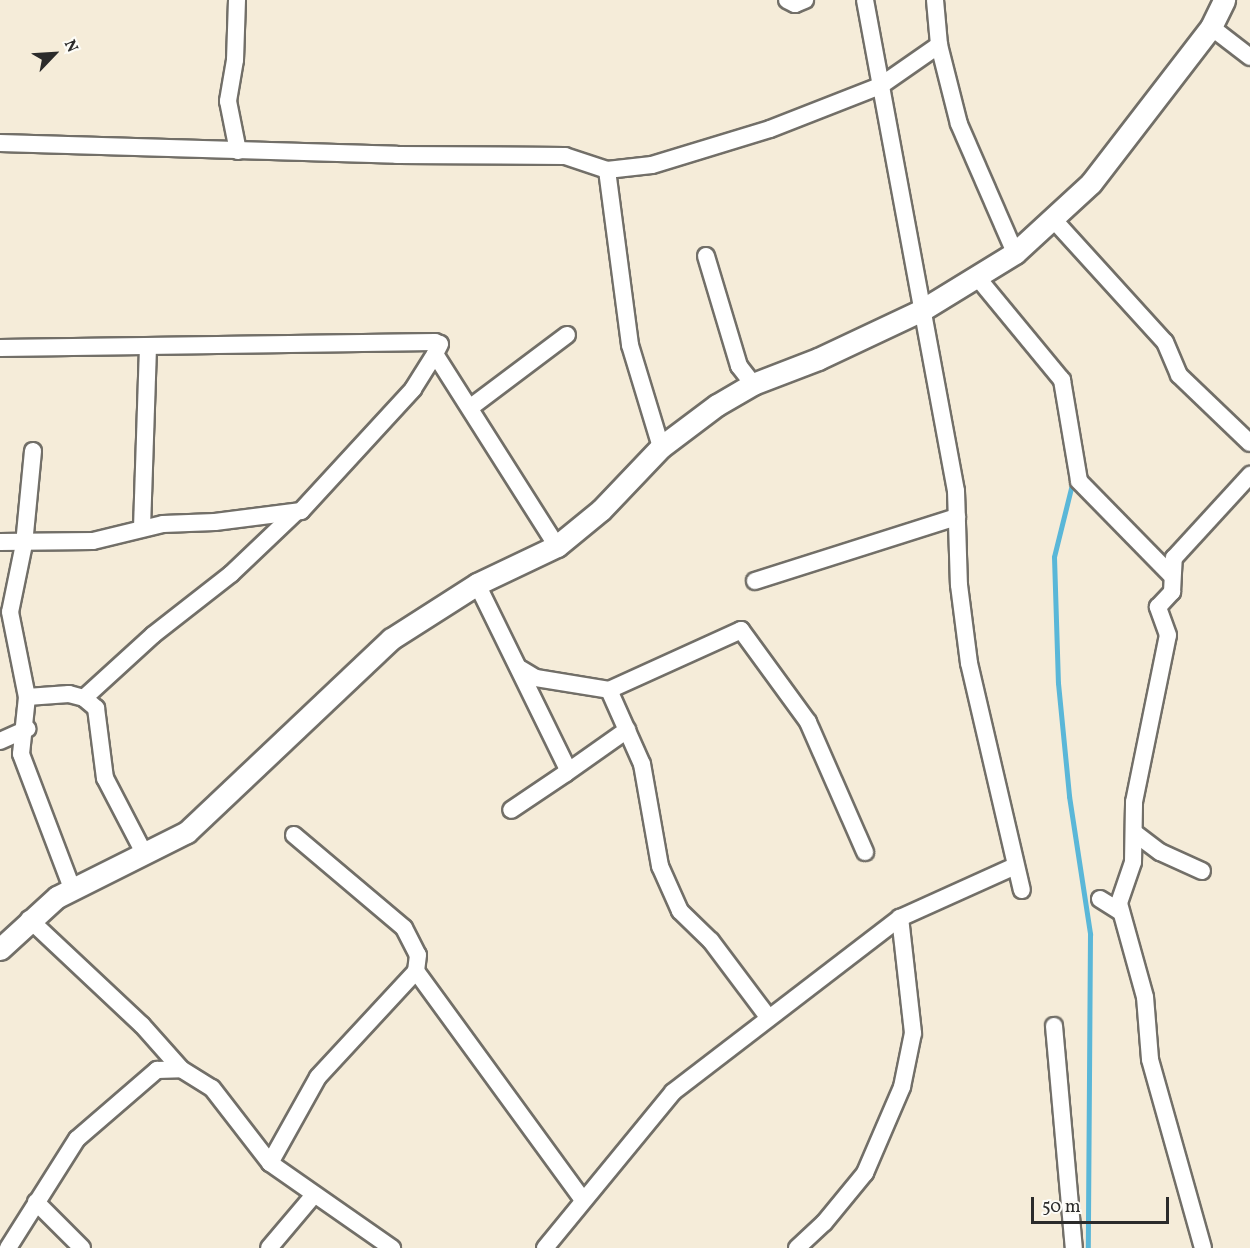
<!DOCTYPE html>
<html>
<head>
<meta charset="utf-8">
<style>
  body { margin:0 }
  #map { position:relative; width:1250px; height:1248px; overflow:hidden; background:#f5ecd9; font-family:Vollkorn,serif }
  div>[style] { position:absolute }
  .stream>* { height:5px; margin:-2.5px; padding:0 2.5px; transform-origin:2.5px; border-radius:2.5px; background:#5ab7d8 }
  .roads { filter:drop-shadow(2px 0 #726f68) drop-shadow(-2px 0 #726f68) drop-shadow(0 2px #726f68) drop-shadow(0 -2px #726f68) }
  .minor>* { height:16px; margin:-8px; padding:0 8px; transform-origin:8px; border-radius:8px; background:#fff }
  .tertiary>* { height:21px; margin:-10.5px; padding:0 10.5px; transform-origin:10.5px; border-radius:10.5px; background:#fff }
  span { translate:-50% -50%; white-space:nowrap; text-align:center; line-height:1.15; -webkit-text-stroke:4.5px #fdfcf7; paint-order:stroke }
  .north { position:absolute; left:24px; top:24px; width:60px; height:60px; -webkit-text-stroke:4px #fdfcf7; paint-order:stroke; rotate:65deg; font-size:16px; font-weight:700; line-height:24px; text-align:center; color:#2b2b2b }
  .north::after { content:''; display:block; margin:auto; width:21px; height:27px; background:#2b2b2b; clip-path:polygon(50% 0,100% 100%,50% 72%,0 100%) }
  .scale { position:absolute; left:1031px; top:1197px; width:138px; height:27px; box-sizing:border-box; border:3px solid #2b2b2b; border-top:0; padding-left:8px; font-size:18px; line-height:21px; white-space:nowrap; color:#2b2b2b; -webkit-text-stroke:4px #fdfcf7; paint-order:stroke }
</style>
</head>
<body>
<div id="map">
  <div class="stream">
    <i style="left:1073px;top:480px;width:79px;rotate:103.9deg"></i>
    <i style="left:1054px;top:557px;width:126px;rotate:88.2deg"></i>
    <i style="left:1058px;top:683px;width:114px;rotate:84.4deg"></i>
    <i style="left:1069px;top:796px;width:140px;rotate:81.3deg"></i>
    <i style="left:1090px;top:934px;width:314px;rotate:90.4deg"></i>
  </div>
  <div class="roads">
    <div class="minor">
      <i style="left:237px;top:0;width:60px;rotate:91.9deg"></i>
      <i style="left:235px;top:60px;width:42px;rotate:99.7deg"></i>
      <i style="left:228px;top:101px;width:51px;rotate:78.7deg"></i>
      <i style="left:787px;top:0;width:9px;rotate:27deg"></i>
      <i style="left:795px;top:4px;width:11px;rotate:-22deg"></i>
      <i style="left:865px;top:0;width:499px;rotate:79.5deg"></i>
      <i style="left:956px;top:491px;width:94px;rotate:88.2deg"></i>
      <i style="left:959px;top:585px;width:79px;rotate:82.7deg"></i>
      <i style="left:969px;top:663px;width:233px;rotate:76.9deg"></i>
      <i style="left:935px;top:0;width:45px;rotate:84.9deg"></i>
      <i style="left:939px;top:45px;width:81px;rotate:75.8deg"></i>
      <i style="left:959px;top:124px;width:141px;rotate:66.5deg"></i>
      <i style="left:1211px;top:27px;width:49px;rotate:37.6deg"></i>
      <i style="left:0;top:143px;width:397px;rotate:1.7deg"></i>
      <i style="left:397px;top:155px;width:168px;rotate:0.3deg"></i>
      <i style="left:565px;top:156px;width:44px;rotate:18.4deg"></i>
      <i style="left:607px;top:170px;width:45px;rotate:-6.3deg"></i>
      <i style="left:652px;top:165px;width:123px;rotate:-17deg"></i>
      <i style="left:770px;top:129px;width:118px;rotate:-21.4deg"></i>
      <i style="left:880px;top:86px;width:72px;rotate:-34.8deg"></i>
      <i style="left:607px;top:170px;width:177px;rotate:82.5deg"></i>
      <i style="left:630px;top:345px;width:107px;rotate:73.1deg"></i>
      <i style="left:1053px;top:219px;width:166px;rotate:47.7deg"></i>
      <i style="left:1165px;top:342px;width:36px;rotate:67deg"></i>
      <i style="left:1179px;top:375px;width:98px;rotate:43.8deg"></i>
      <i style="left:706px;top:256px;width:115px;rotate:73.3deg"></i>
      <i style="left:739px;top:366px;width:23px;rotate:52deg"></i>
      <i style="left:977px;top:277px;width:134px;rotate:50.5deg"></i>
      <i style="left:1062px;top:380px;width:102px;rotate:80.4deg"></i>
      <i style="left:1079px;top:481px;width:130px;rotate:45.6deg"></i>
      <i style="left:0;top:348px;width:435px;rotate:-0.8deg"></i>
      <i style="left:435px;top:342px;width:5px;rotate:22deg"></i>
      <i style="left:440px;top:344px;width:11px;rotate:117deg"></i>
      <i style="left:435px;top:354px;width:227px;rotate:57.6deg"></i>
      <i style="left:471px;top:407px;width:120px;rotate:-36.9deg"></i>
      <i style="left:33px;top:451px;width:93px;rotate:95.5deg"></i>
      <i style="left:24px;top:544px;width:69px;rotate:101.6deg"></i>
      <i style="left:10px;top:612px;width:87px;rotate:78.7deg"></i>
      <i style="left:27px;top:697px;width:57px;rotate:96deg"></i>
      <i style="left:21px;top:754px;width:143px;rotate:69.2deg"></i>
      <i style="left:142px;top:528px;width:181px;rotate:-88.1deg"></i>
      <i style="left:0;top:542px;width:93px;rotate:-0.6deg"></i>
      <i style="left:93px;top:541px;width:72px;rotate:-13.7deg"></i>
      <i style="left:163px;top:524px;width:52px;rotate:-2.2deg"></i>
      <i style="left:215px;top:522px;width:87px;rotate:-7.3deg"></i>
      <i style="left:301px;top:511px;width:166px;rotate:-47.4deg"></i>
      <i style="left:413px;top:389px;width:41px;rotate:-57.8deg"></i>
      <i style="left:755px;top:581px;width:212px;rotate:-17.6deg"></i>
      <i style="left:477px;top:584px;width:205px;rotate:63.9deg"></i>
      <i style="left:567px;top:768px;width:5px;rotate:101deg"></i>
      <i style="left:566px;top:773px;width:66px;rotate:146.1deg"></i>
      <i style="left:521px;top:669px;width:17px;rotate:31deg"></i>
      <i style="left:536px;top:678px;width:74px;rotate:9.3deg"></i>
      <i style="left:609px;top:690px;width:81px;rotate:66deg"></i>
      <i style="left:642px;top:764px;width:104px;rotate:80deg"></i>
      <i style="left:660px;top:866px;width:49px;rotate:66deg"></i>
      <i style="left:680px;top:911px;width:43px;rotate:44.1deg"></i>
      <i style="left:711px;top:941px;width:95px;rotate:53.1deg"></i>
      <i style="left:609px;top:690px;width:145px;rotate:-24.4deg"></i>
      <i style="left:741px;top:630px;width:114px;rotate:53.9deg"></i>
      <i style="left:808px;top:722px;width:142px;rotate:66.3deg"></i>
      <i style="left:27px;top:697px;width:42px;rotate:-4.1deg"></i>
      <i style="left:69px;top:694px;width:16px;rotate:15deg"></i>
      <i style="left:84px;top:698px;width:16px;rotate:40deg"></i>
      <i style="left:96px;top:708px;width:71px;rotate:82.7deg"></i>
      <i style="left:105px;top:778px;width:85px;rotate:62.5deg"></i>
      <i style="left:84px;top:698px;width:93px;rotate:-42.4deg"></i>
      <i style="left:153px;top:635px;width:99px;rotate:-38deg"></i>
      <i style="left:231px;top:574px;width:90px;rotate:-43.6deg"></i>
      <i style="left:0;top:741px;width:30px;rotate:-24deg"></i>
      <i style="left:566px;top:773px;width:75px;rotate:-35.2deg"></i>
      <i style="left:1136px;top:834px;width:30px;rotate:37deg"></i>
      <i style="left:1160px;top:852px;width:46px;rotate:24.3deg"></i>
      <i style="left:294px;top:835px;width:144px;rotate:40.2deg"></i>
      <i style="left:404px;top:928px;width:30px;rotate:63deg"></i>
      <i style="left:418px;top:955px;width:16px;rotate:97deg"></i>
      <i style="left:416px;top:971px;width:282px;rotate:53.9deg"></i>
      <i style="left:1100px;top:899px;width:22px;rotate:32deg"></i>
      <i style="left:29px;top:919px;width:155px;rotate:43.2deg"></i>
      <i style="left:142px;top:1025px;width:59px;rotate:48.4deg"></i>
      <i style="left:181px;top:1069px;width:36px;rotate:32deg"></i>
      <i style="left:212px;top:1088px;width:95px;rotate:52.3deg"></i>
      <i style="left:270px;top:1163px;width:149px;rotate:34.9deg"></i>
      <i style="left:1054px;top:1026px;width:223px;rotate:84.9deg"></i>
      <i style="left:270px;top:1163px;width:98px;rotate:-60.8deg"></i>
      <i style="left:318px;top:1077px;width:144px;rotate:-47.2deg"></i>
      <i style="left:36px;top:1202px;width:65px;rotate:45deg"></i>
      <i style="left:8px;top:1248px;width:129px;rotate:-57.7deg"></i>
      <i style="left:77px;top:1139px;width:106px;rotate:-40.8deg"></i>
      <i style="left:157px;top:1070px;width:24px;rotate:-2deg"></i>
      <i style="left:269px;top:1248px;width:68px;rotate:-49.8deg"></i>
      <i style="left:545px;top:1248px;width:202px;rotate:-50.6deg"></i>
      <i style="left:673px;top:1092px;width:286px;rotate:-37.5deg"></i>
      <i style="left:900px;top:918px;width:126px;rotate:-24.3deg"></i>
      <i style="left:797px;top:1248px;width:37px;rotate:-43deg"></i>
      <i style="left:824px;top:1223px;width:65px;rotate:-50.6deg"></i>
      <i style="left:865px;top:1173px;width:94px;rotate:-66.7deg"></i>
      <i style="left:902px;top:1087px;width:55px;rotate:-78.5deg"></i>
      <i style="left:913px;top:1033px;width:116px;rotate:-96.4deg"></i>
      <i style="left:1203px;top:1248px;width:196px;rotate:-105.7deg"></i>
      <i style="left:1150px;top:1059px;width:62px;rotate:-94.6deg"></i>
      <i style="left:1145px;top:997px;width:98px;rotate:-105.5deg"></i>
      <i style="left:1119px;top:903px;width:43px;rotate:-71.1deg"></i>
      <i style="left:1133px;top:862px;width:60px;rotate:-89deg"></i>
      <i style="left:1134px;top:802px;width:170px;rotate:-78.5deg"></i>
      <i style="left:1168px;top:635px;width:30px;rotate:-110deg"></i>
      <i style="left:1158px;top:607px;width:21px;rotate:-47deg"></i>
      <i style="left:1172px;top:592px;width:34px;rotate:-87deg"></i>
      <i style="left:1174px;top:558px;width:113px;rotate:-47.5deg"></i>
    </div>
    <div class="tertiary">
      <i style="left:0;top:949px;width:77px;rotate:-42.4deg"></i>
      <i style="left:57px;top:897px;width:145px;rotate:-26.6deg"></i>
      <i style="left:187px;top:832px;width:281px;rotate:-43.4deg"></i>
      <i style="left:391px;top:639px;width:102px;rotate:-32.6deg"></i>
      <i style="left:477px;top:584px;width:89px;rotate:-25.4deg"></i>
      <i style="left:557px;top:546px;width:57px;rotate:-39.3deg"></i>
      <i style="left:601px;top:510px;width:87px;rotate:-46.4deg"></i>
      <i style="left:661px;top:447px;width:70px;rotate:-36.9deg"></i>
      <i style="left:717px;top:405px;width:42px;rotate:-30.3deg"></i>
      <i style="left:753px;top:384px;width:70px;rotate:-21deg"></i>
      <i style="left:818px;top:359px;width:115px;rotate:-25.2deg"></i>
      <i style="left:922px;top:310px;width:109px;rotate:-31.5deg"></i>
      <i style="left:1015px;top:253px;width:103px;rotate:-42.6deg"></i>
      <i style="left:1091px;top:183px;width:197px;rotate:-52.4deg"></i>
      <i style="left:1211px;top:27px;width:30px;rotate:-64deg"></i>
    </div>
  </div>
  <div class="north">N</div>
  <div class="scale">50 m</div>
</div>
</body>
</html>
